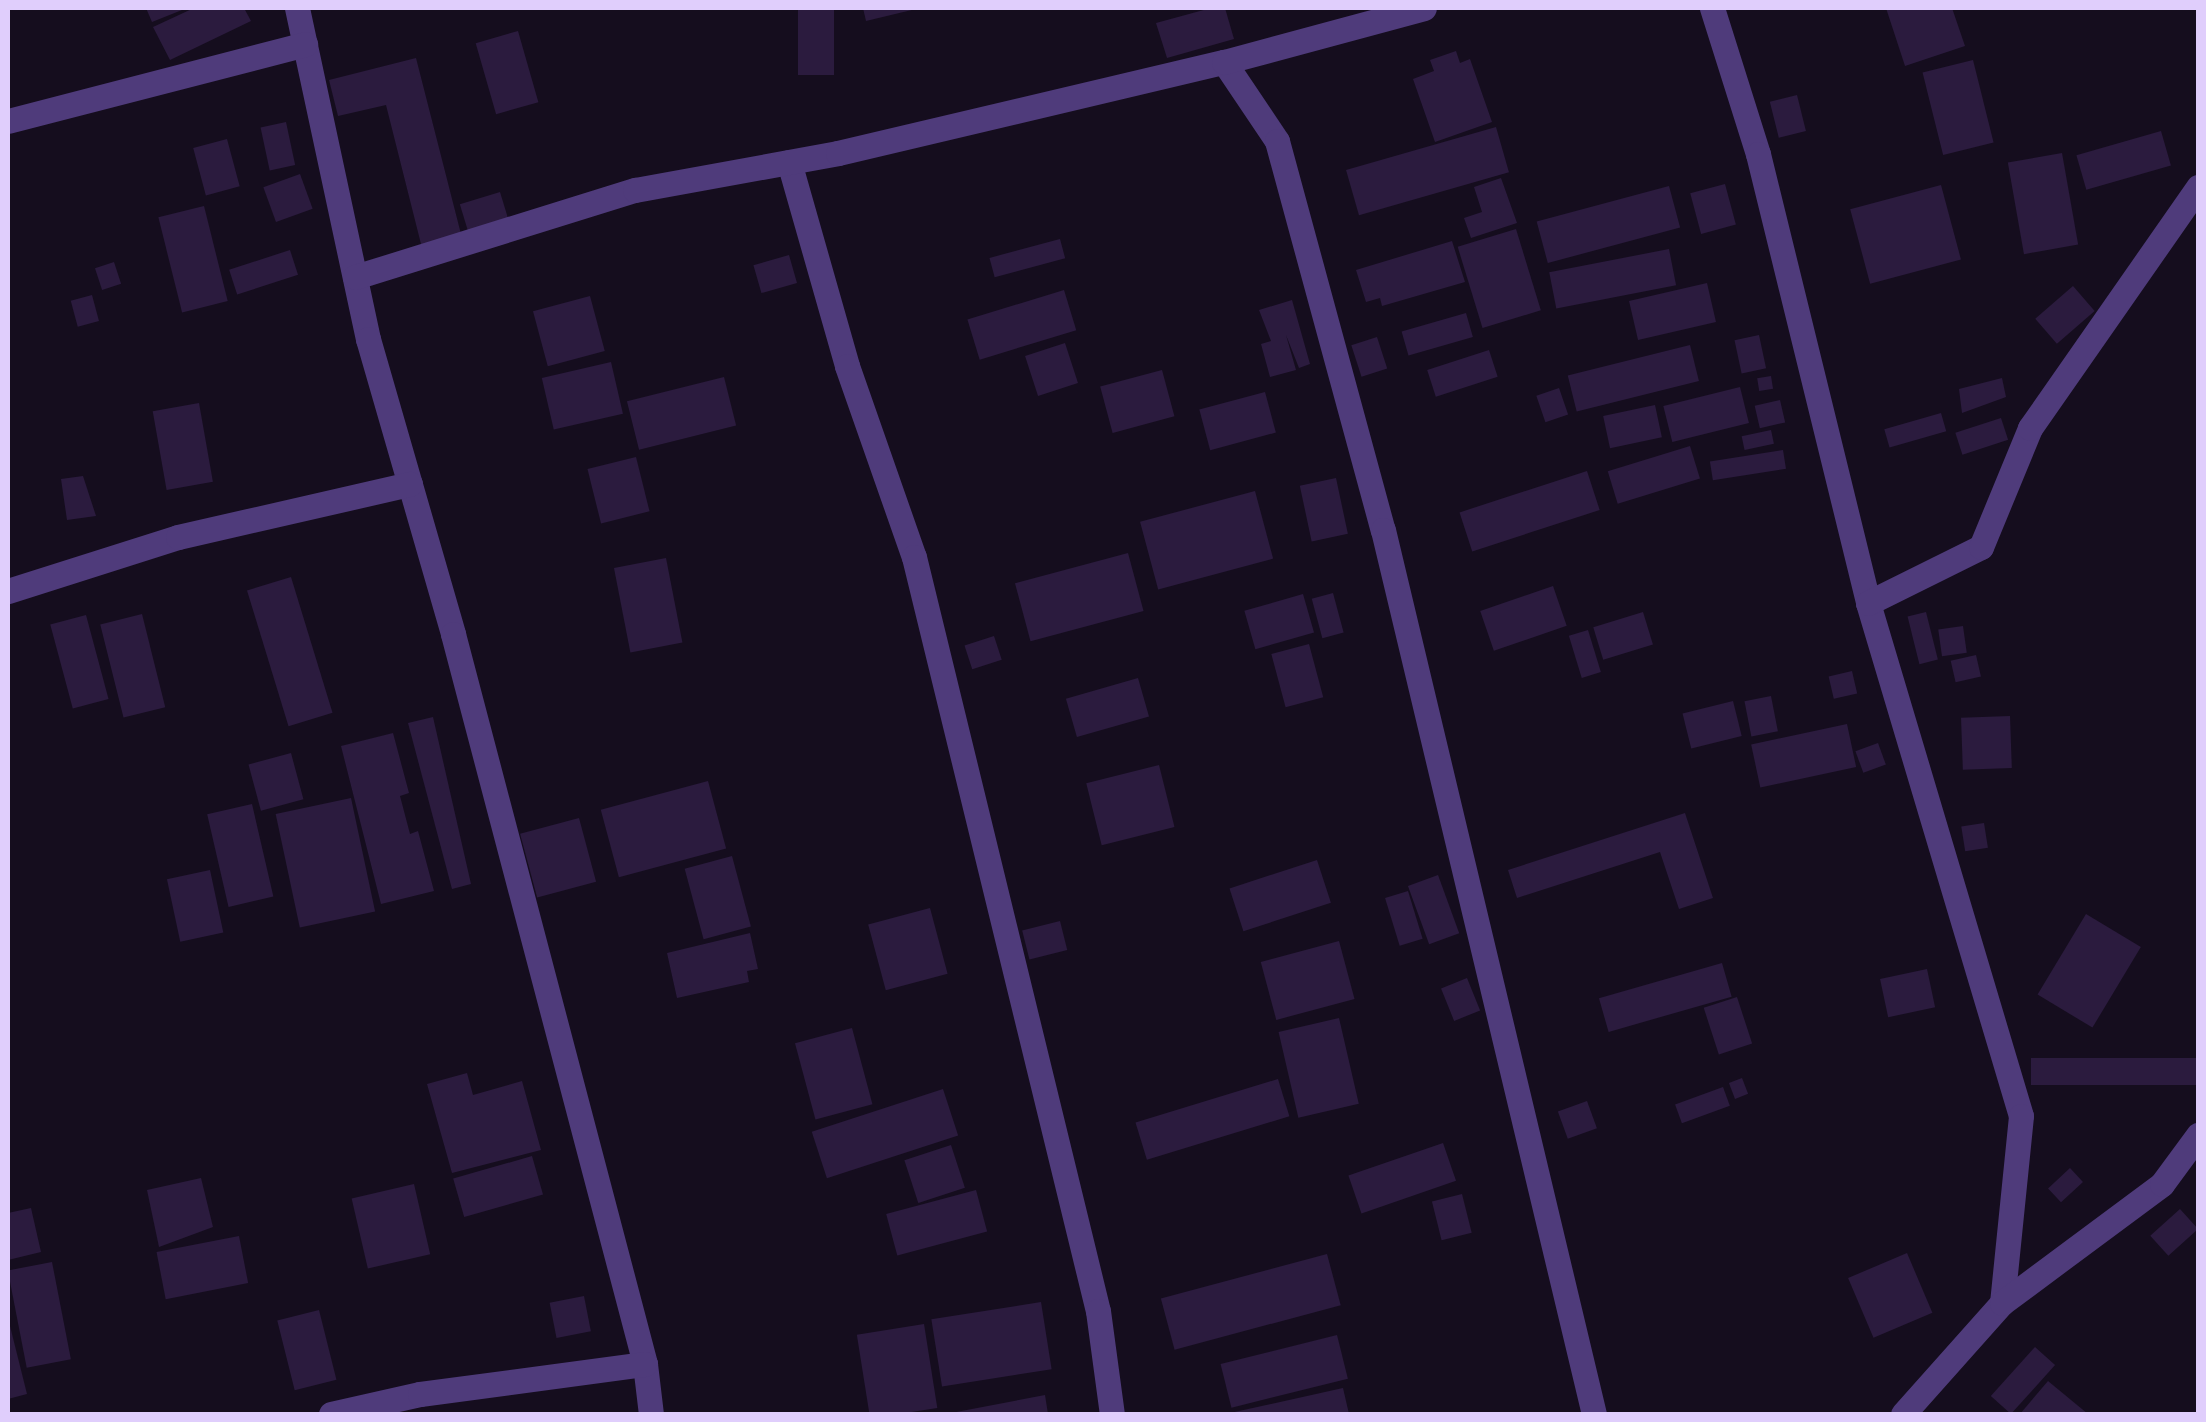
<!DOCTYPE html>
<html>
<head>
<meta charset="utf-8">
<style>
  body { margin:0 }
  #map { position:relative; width:2206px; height:1422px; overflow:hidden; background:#150d1e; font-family:Cabin,sans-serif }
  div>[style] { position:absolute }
  .building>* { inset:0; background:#2b1b3e; transform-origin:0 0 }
  .minor>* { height:25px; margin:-12.5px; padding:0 12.5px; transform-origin:12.5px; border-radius:12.5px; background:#4f3b7b }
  span { translate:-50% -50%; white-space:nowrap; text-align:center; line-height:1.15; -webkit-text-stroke:8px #150d1e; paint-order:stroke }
  .frame { position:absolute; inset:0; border:10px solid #e0cefc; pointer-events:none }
</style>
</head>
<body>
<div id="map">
  <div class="building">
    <i style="clip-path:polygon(146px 8px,187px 8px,152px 22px)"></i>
    <i style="clip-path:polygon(194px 8px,244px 8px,251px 21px,170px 60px,153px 27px)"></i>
    <i style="left:798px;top:8px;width:36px;height:67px"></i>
    <i style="clip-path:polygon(863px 8px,916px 8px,916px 9px,866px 21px)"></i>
    <i style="clip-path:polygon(1211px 8px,1225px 8px,1234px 39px,1167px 58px,1156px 23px)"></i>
    <i style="clip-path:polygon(1886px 8px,1952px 8px,1965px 46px,1905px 66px)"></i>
    <i style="left:518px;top:31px;width:74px;height:44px;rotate:74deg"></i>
    <i style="clip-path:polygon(1456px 51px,1460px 63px,1470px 59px,1492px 122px,1435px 142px,1413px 79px,1434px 71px,1430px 60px)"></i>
    <i style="clip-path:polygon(416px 58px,462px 238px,422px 248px,386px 105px,338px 116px,329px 80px)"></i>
    <i style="left:1973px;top:60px;width:85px;height:52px;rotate:76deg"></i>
    <i style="left:1797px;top:95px;width:37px;height:28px;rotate:76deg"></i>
    <i style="left:286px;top:122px;width:44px;height:26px;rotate:78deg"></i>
    <i style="left:1496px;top:127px;width:47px;height:156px;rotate:74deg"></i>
    <i style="left:2161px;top:131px;width:36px;height:88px;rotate:74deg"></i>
    <i style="left:227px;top:139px;width:49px;height:35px;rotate:75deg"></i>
    <i style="left:2062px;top:153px;width:93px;height:55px;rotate:80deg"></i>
    <i style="left:300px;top:174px;width:37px;height:39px;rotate:70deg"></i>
    <i style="clip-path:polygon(1501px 178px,1517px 223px,1471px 238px,1464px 218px,1482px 212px,1474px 187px)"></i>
    <i style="left:1725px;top:184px;width:42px;height:36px;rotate:75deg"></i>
    <i style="left:1941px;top:185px;width:77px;height:94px;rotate:75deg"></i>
    <i style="left:1669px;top:186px;width:43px;height:137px;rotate:75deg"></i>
    <i style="left:500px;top:192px;width:31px;height:42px;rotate:73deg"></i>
    <i style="left:204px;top:206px;width:98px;height:47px;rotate:76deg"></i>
    <i style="left:1516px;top:229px;width:85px;height:61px;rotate:73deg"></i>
    <i style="left:1060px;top:239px;width:20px;height:73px;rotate:75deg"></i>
    <i style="clip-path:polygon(1452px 241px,1465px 282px,1382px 306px,1380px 298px,1366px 302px,1356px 270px)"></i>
    <i style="left:1669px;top:249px;width:37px;height:122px;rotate:79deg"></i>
    <i style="left:290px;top:250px;width:26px;height:64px;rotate:72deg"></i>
    <i style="left:789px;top:255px;width:29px;height:37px;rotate:74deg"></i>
    <i style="left:114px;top:262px;width:23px;height:20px;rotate:72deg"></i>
    <i style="left:1707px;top:283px;width:40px;height:80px;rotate:77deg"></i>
    <i style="left:2073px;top:286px;width:33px;height:50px;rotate:49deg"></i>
    <i style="left:1064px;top:290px;width:42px;height:101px;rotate:73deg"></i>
    <i style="left:92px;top:295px;width:27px;height:22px;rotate:75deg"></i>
    <i style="left:590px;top:296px;width:57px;height:59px;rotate:75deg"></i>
    <i style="clip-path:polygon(1292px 300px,1310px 364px,1299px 368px,1286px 335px,1296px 370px,1270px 377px,1261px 344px,1271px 341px,1259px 310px)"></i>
    <i style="left:1466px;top:313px;width:25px;height:67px;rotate:74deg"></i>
    <i style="left:1759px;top:335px;width:34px;height:25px;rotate:78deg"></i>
    <i style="left:1377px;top:337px;width:33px;height:27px;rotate:72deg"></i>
    <i style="left:1065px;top:343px;width:42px;height:42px;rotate:72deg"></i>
    <i style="left:1690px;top:345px;width:37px;height:126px;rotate:76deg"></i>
    <i style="left:1489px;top:350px;width:28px;height:65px;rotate:72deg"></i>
    <i style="left:611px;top:362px;width:53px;height:71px;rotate:77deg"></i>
    <i style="left:1162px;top:370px;width:48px;height:64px;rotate:75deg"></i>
    <i style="left:1771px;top:376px;width:13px;height:14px;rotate:81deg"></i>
    <i style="left:724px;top:377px;width:50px;height:100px;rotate:76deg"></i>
    <i style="clip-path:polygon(2002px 378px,2006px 397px,1962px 413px,1959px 389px)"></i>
    <i style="left:1740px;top:387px;width:37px;height:79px;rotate:76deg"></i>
    <i style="left:1559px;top:388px;width:28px;height:24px;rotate:71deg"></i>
    <i style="left:1265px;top:392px;width:42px;height:68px;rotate:75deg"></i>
    <i style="left:1780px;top:400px;width:23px;height:26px;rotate:77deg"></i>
    <i style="left:199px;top:403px;width:80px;height:47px;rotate:80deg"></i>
    <i style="left:1655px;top:405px;width:33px;height:53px;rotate:78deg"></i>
    <i style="left:1941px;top:413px;width:19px;height:59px;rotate:74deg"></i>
    <i style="left:2001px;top:418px;width:23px;height:48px;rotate:72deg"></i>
    <i style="left:1771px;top:430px;width:14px;height:30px;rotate:78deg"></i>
    <i style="left:1690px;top:446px;width:34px;height:86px;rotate:73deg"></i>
    <i style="left:1783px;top:450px;width:19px;height:74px;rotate:81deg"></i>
    <i style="left:636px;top:457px;width:56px;height:50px;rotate:76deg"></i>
    <i style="left:1587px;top:471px;width:41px;height:134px;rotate:72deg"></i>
    <i style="clip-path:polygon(83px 476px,96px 516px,67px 520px,61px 479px)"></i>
    <i style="left:1336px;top:478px;width:57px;height:37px;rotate:78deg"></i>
    <i style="left:1255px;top:491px;width:70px;height:119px;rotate:75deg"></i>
    <i style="left:1128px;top:553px;width:60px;height:117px;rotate:75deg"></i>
    <i style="left:666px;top:558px;width:86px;height:53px;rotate:79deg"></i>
    <i style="left:291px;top:577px;width:142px;height:46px;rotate:73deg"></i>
    <i style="left:1553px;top:586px;width:42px;height:77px;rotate:71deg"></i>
    <i style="left:1333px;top:593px;width:41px;height:22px;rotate:75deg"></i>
    <i style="left:1303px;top:594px;width:40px;height:61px;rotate:74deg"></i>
    <i style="left:1643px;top:612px;width:34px;height:52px;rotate:73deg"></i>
    <i style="left:1926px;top:612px;width:49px;height:19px;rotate:76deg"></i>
    <i style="left:142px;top:614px;width:96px;height:43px;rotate:76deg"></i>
    <i style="left:86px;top:615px;width:87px;height:37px;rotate:75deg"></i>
    <i style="left:1963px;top:626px;width:27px;height:25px;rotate:82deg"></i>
    <i style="left:1588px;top:630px;width:44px;height:20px;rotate:73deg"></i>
    <i style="left:994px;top:636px;width:25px;height:31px;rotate:72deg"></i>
    <i style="left:1309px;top:644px;width:55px;height:39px;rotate:75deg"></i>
    <i style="left:1976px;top:655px;width:22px;height:26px;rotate:77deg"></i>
    <i style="left:1852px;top:671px;width:23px;height:24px;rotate:77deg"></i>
    <i style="left:1138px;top:678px;width:40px;height:75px;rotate:74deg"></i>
    <i style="left:1771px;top:696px;width:36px;height:27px;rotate:79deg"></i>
    <i style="left:1733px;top:701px;width:36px;height:52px;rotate:76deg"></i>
    <i style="left:2010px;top:716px;width:52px;height:49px;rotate:88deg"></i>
    <i style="clip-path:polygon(433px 717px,471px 884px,452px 889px,408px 723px)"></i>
    <i style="left:1847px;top:724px;width:44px;height:98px;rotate:78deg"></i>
    <i style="clip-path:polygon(393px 733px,409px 793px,400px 796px,410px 834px,418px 831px,434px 891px,381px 904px,341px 746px)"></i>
    <i style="left:1878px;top:743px;width:23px;height:24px;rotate:70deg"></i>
    <i style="left:291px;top:753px;width:48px;height:44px;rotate:75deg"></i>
    <i style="left:1159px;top:765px;width:64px;height:75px;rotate:76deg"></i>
    <i style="left:708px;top:781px;width:70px;height:111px;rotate:75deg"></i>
    <i style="left:351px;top:798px;width:116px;height:77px;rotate:78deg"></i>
    <i style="left:252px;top:804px;width:95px;height:46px;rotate:77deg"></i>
    <i style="clip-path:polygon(1685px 813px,1713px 898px,1679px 909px,1660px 852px,1517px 898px,1508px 870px)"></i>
    <i style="left:579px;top:818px;width:66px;height:61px;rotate:75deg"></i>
    <i style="left:1984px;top:823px;width:25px;height:23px;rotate:81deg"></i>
    <i style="left:732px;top:856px;width:73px;height:49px;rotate:75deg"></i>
    <i style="left:1317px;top:860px;width:45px;height:92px;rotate:72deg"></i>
    <i style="left:210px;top:870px;width:64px;height:44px;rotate:78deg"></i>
    <i style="left:1438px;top:875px;width:62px;height:32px;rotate:70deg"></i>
    <i style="left:1408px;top:891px;width:50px;height:24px;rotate:73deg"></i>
    <i style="left:930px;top:908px;width:68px;height:64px;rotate:75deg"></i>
    <i style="left:2086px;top:914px;width:64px;height:94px;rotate:31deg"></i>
    <i style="left:1060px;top:921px;width:30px;height:39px;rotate:76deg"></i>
    <i style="clip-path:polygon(750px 933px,758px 969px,747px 971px,749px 982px,677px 998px,667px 953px)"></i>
    <i style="left:1339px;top:941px;width:60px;height:81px;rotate:75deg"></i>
    <i style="left:1722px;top:963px;width:35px;height:128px;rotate:74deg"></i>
    <i style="left:1927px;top:969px;width:39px;height:48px;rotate:78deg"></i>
    <i style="left:1467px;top:978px;width:35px;height:28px;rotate:68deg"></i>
    <i style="left:1737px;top:997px;width:49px;height:35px;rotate:72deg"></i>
    <i style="left:1339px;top:1018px;width:88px;height:62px;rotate:77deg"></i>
    <i style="left:852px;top:1028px;width:79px;height:59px;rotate:75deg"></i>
    <i style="left:2198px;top:1058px;width:27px;height:167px;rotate:90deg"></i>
    <i style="clip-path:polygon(467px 1073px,473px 1095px,522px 1081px,541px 1150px,452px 1173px,427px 1084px)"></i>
    <i style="left:1742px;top:1078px;width:17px;height:14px;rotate:69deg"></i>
    <i style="left:1278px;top:1079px;width:39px;height:149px;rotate:73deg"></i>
    <i style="left:1723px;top:1087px;width:20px;height:51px;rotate:70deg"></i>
    <i style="left:943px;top:1089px;width:49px;height:138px;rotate:72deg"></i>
    <i style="left:1587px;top:1101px;width:29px;height:31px;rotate:70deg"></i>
    <i style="left:1443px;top:1143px;width:40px;height:100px;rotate:71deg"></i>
    <i style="left:951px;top:1145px;width:45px;height:49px;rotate:72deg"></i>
    <i style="left:532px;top:1156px;width:40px;height:82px;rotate:74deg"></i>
    <i style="left:2070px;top:1168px;width:19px;height:30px;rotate:47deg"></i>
    <i style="clip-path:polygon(201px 1178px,213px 1227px,159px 1247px,147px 1190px)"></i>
    <i style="left:414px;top:1184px;width:72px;height:64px;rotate:77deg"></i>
    <i style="left:976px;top:1190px;width:43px;height:93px;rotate:75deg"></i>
    <i style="left:1462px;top:1194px;width:40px;height:31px;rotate:76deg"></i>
    <i style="clip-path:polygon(31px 1208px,41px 1252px,8px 1260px,8px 1213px)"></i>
    <i style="left:2180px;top:1209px;width:27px;height:40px;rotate:48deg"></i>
    <i style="left:239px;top:1236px;width:48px;height:84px;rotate:79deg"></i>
    <i style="left:1907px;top:1253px;width:65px;height:64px;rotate:67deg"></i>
    <i style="left:1327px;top:1254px;width:53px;height:172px;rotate:75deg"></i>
    <i style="left:52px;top:1262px;width:99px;height:45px;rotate:79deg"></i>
    <i style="left:584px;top:1296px;width:36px;height:35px;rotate:79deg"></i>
    <i style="left:1041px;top:1302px;width:68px;height:111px;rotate:81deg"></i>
    <i style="left:319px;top:1310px;width:72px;height:43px;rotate:76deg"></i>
    <i style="clip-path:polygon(8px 1318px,27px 1394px,8px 1399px)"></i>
    <i style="left:924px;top:1324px;width:85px;height:68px;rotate:81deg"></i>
    <i style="left:1337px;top:1335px;width:45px;height:120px;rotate:76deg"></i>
    <i style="left:2035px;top:1347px;width:27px;height:66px;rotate:42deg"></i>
    <i style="clip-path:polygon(2048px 1381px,2088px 1414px,2020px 1414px)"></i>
    <i style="clip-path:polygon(1343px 1388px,1349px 1414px,1230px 1414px,1230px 1413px)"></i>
    <i style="clip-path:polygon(1045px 1395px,1048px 1414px,951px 1414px,951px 1413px)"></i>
  </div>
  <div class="minor">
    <i style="left:297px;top:8px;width:339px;rotate:77.9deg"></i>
    <i style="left:368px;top:339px;width:307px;rotate:73.9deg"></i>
    <i style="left:453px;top:634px;width:755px;rotate:75.26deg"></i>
    <i style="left:645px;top:1364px;width:50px;rotate:83.2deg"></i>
    <i style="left:1712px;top:8px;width:153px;rotate:72.5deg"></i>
    <i style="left:1758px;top:154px;width:462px;rotate:76.2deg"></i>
    <i style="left:1868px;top:603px;width:535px;rotate:73.39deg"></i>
    <i style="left:2021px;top:1116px;width:188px;rotate:95.8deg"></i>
    <i style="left:1224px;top:62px;width:95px;rotate:56.1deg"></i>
    <i style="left:1277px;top:141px;width:403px;rotate:74.8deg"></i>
    <i style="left:1383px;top:530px;width:909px;rotate:76.58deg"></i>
    <i style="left:8px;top:121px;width:307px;rotate:-14.5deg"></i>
    <i style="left:789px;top:162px;width:212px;rotate:74.1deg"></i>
    <i style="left:847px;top:366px;width:202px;rotate:70.7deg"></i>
    <i style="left:914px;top:557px;width:776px;rotate:76.29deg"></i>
    <i style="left:1098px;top:1311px;width:104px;rotate:82.3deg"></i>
    <i style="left:355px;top:277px;width:293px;rotate:-17.3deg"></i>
    <i style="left:635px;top:190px;width:206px;rotate:-10.3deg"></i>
    <i style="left:838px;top:153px;width:397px;rotate:-13.3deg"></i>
    <i style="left:1224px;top:62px;width:207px;rotate:-15.1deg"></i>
    <i style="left:8px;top:591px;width:178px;rotate:-17.6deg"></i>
    <i style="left:178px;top:537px;width:238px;rotate:-12.9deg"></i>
    <i style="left:1868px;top:603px;width:126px;rotate:-26.4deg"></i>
    <i style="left:1981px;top:547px;width:129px;rotate:-67.6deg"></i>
    <i style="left:2030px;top:428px;width:294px;rotate:-55.1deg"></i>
    <i style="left:331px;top:1414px;width:91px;rotate:-12.7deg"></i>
    <i style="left:420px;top:1394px;width:227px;rotate:-7.6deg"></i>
    <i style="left:1903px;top:1414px;width:149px;rotate:-48.3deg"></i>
    <i style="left:2002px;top:1303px;width:199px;rotate:-36.6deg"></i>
    <i style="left:2162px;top:1184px;width:61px;rotate:-53.7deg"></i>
  </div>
  <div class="frame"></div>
</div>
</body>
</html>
